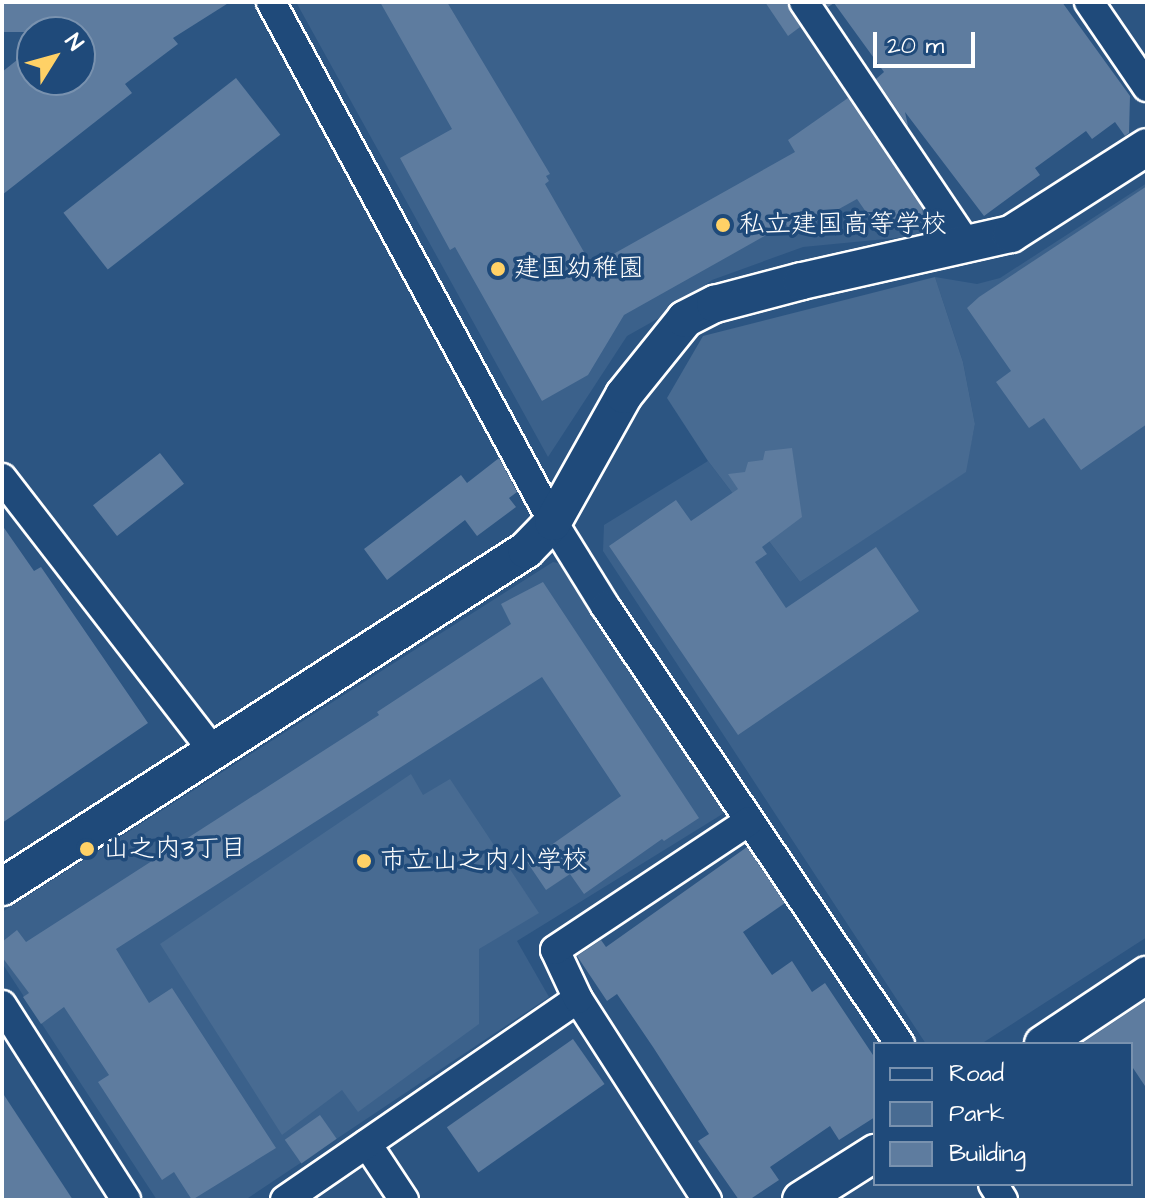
<!DOCTYPE html>
<html>
<head>
<meta charset="utf-8">
<style>
  body { margin:0 }
  #map { position:relative; width:1149px; height:1202px; overflow:hidden; background:#2c5582; font-family:"Architects Daughter","Klee One",sans-serif }
  div>[style] { position:absolute }
  .built>* { inset:0; background:#3b618b }
  .green>* { inset:0; background:#486b92 }
  .building>* { inset:0; background:#5e7c9f; transform-origin:0 0 }
  .roads { filter:drop-shadow(2px 0 #fff) drop-shadow(-2px 0 #fff) drop-shadow(0 2px #fff) drop-shadow(0 -2px #fff) }
  .minor>* { height:28px; margin:-14px; padding:0 14px; transform-origin:14px; border-radius:14px; background:#1f4a7a }
  .tertiary>* { height:36px; margin:-18px; padding:0 18px; transform-origin:18px; border-radius:18px; background:#1f4a7a }
  .dots>* { width:22px; height:22px; translate:-50% -50%; box-sizing:border-box; border:4px solid #1f4a7a; border-radius:50% }
  span { translate:-50% -50%; white-space:nowrap; text-align:center; line-height:1.15; -webkit-text-stroke:7px #1f4a7a; paint-order:stroke }
  .poi-label { font-size:26px; color:#fff }
  .left { translate:0 -50%; text-align:left }
  .frame { position:absolute; inset:0; border:4px solid #fff; pointer-events:none }
  .legend { position:absolute; left:873px; top:1042px; width:260px; height:144px; box-sizing:border-box; background:#1f4a7a; border:2px solid #7992af; margin:0; padding:10px 14px; list-style:none; font-size:24px; color:#fff }
  .legend li { display:flex; align-items:center; gap:16px; height:40px }
  .legend b { width:40px; border:2px solid #7992af }
  .north { position:absolute; left:16px; top:16px; width:80px; height:80px; box-sizing:border-box; background:#1f4a7a; border:2px solid #7992af; border-radius:50%; rotate:53deg; font-size:22px; font-weight:700; line-height:32px; text-align:center; color:#fff }
  .north::after { content:''; display:block; margin:auto; width:28px; height:36px; background:#ffd166; clip-path:polygon(50% 0,100% 100%,50% 72%,0 100%) }
  .scale { position:absolute; left:873px; top:32px; width:102px; height:36px; box-sizing:border-box; border:4px solid #fff; border-top:0; padding-left:10px; font-size:24px; line-height:28px; white-space:nowrap; color:#fff; -webkit-text-stroke:6px #1f4a7a; paint-order:stroke }
</style>
</head>
<body>
<div id="map">
  <div class="built">
    <i style="clip-path:polygon(296px 2px,785px 2px,931px 217px,927px 235px,803px 247px,712px 280px,668px 313px,627px 336px,548px 457px)"></i>
    <i style="clip-path:polygon(1147px 183px,1147px 937px,981px 1044px,926px 1044px,603px 551px,604px 525px,708px 461px,800px 582px,965px 472px,975px 424px,963px 362px,935px 277px,977px 284px,1000px 278px)"></i>
    <i style="clip-path:polygon(553px 562px,577px 567px,729px 810px,517px 941px,549px 997px,245px 1200px,157px 1200px,2px 963px,2px 912px)"></i>
  </div>
  <div class="green">
    <i style="clip-path:polygon(935px 277px,963px 362px,975px 424px,966px 472px,800px 582px,708px 461px,667px 398px,703px 336px)"></i>
    <i style="clip-path:polygon(411px 774px,423px 795px,450px 779px,539px 913px,479px 949px,479px 1024px,358px 1112px,342px 1090px,282px 1135px,160px 944px)"></i>
  </div>
  <div class="building">
    <i style="clip-path:polygon(2px 2px,230px 2px,173px 38px,178px 44px,125px 84px,132px 93px,2px 195px,2px 72px,32px 48px,32px 80px,80px 80px,80px 32px,2px 32px)"></i>
    <i style="clip-path:polygon(380px 2px,447px 2px,550px 174px,546px 176px,549px 181px,545px 184px,592px 266px,795px 152px,788px 140px,848px 98px,922px 208px,924px 220px,887px 231px,884px 220px,875px 225px,857px 199px,792px 235px,786px 224px,624px 315px,588px 375px,542px 401px,455px 247px,450px 250px,400px 158px,452px 129px)"></i>
    <i style="clip-path:polygon(765px 2px,787px 2px,800px 27px,788px 36px)"></i>
    <i style="clip-path:polygon(824px 2px,1062px 2px,1130px 96px,1129px 133px,1125px 136px,1115px 122px,1092px 139px,1086px 131px,1035px 168px,1040px 175px,984px 216px,905px 112px,908px 126px,876px 79px,884px 72px,834px 3px,828px 7px)"></i>
    <i style="left:236px;top:78px;width:72px;height:219px;rotate:52deg"></i>
    <i style="clip-path:polygon(1147px 186px,1147px 424px,1081px 470px,1044px 418px,1029px 428px,996px 382px,1011px 371px,967px 308px,979px 297px)"></i>
    <i style="clip-path:polygon(792px 448px,802px 517px,762px 547px,767px 554px,755px 562px,786px 608px,876px 547px,919px 611px,738px 735px,609px 546px,676px 500px,691px 521px,738px 489px,728px 474px,745px 472px,748px 462px,763px 460px,765px 451px)"></i>
    <i style="left:160px;top:453px;width:39px;height:85px;rotate:52deg"></i>
    <i style="clip-path:polygon(499px 458px,517px 492px,509px 498px,516px 507px,477px 536px,465px 520px,387px 580px,364px 549px,461px 475px,467px 483px)"></i>
    <i style="clip-path:polygon(2px 525px,34px 571px,41px 567px,148px 723px,2px 823px)"></i>
    <i style="clip-path:polygon(543px 582px,699px 818px,664px 841px,662px 839px,584px 894px,570px 874px,546px 890px,527px 862px,621px 796px,542px 677px,116px 949px,149px 1003px,172px 988px,276px 1148px,192px 1200px,174px 1172px,162px 1180px,98px 1082px,109px 1075px,64px 1007px,41px 1024px,23px 997px,29px 993px,2px 957px,2px 942px,17px 930px,26px 942px,379px 715px,377px 712px,511px 624px,501px 604px)"></i>
    <i style="clip-path:polygon(747px 847px,785px 903px,743px 932px,772px 975px,792px 961px,812px 992px,825px 983px,875px 1058px,875px 1117px,839px 1140px,830px 1126px,770px 1167px,779px 1180px,749px 1200px,739px 1200px,698px 1141px,709px 1134px,653px 1047px,617px 994px,607px 1001px,577px 956px,601px 940px,606px 947px)"></i>
    <i style="clip-path:polygon(1147px 1000px,1147px 1089px,1131px 1065px,1131px 1044px,1081px 1044px)"></i>
    <i style="left:573px;top:1039px;width:55px;height:154px;rotate:55deg"></i>
    <i style="clip-path:polygon(2px 1092px,73px 1200px,2px 1200px)"></i>
    <i style="left:320px;top:1115px;width:29px;height:43px;rotate:55deg"></i>
  </div>
  <div class="roads">
    <div class="minor">
      <i style="left:271px;top:2px;width:592px;rotate:61.53deg"></i>
      <i style="left:553px;top:522px;width:99px;rotate:58.2deg"></i>
      <i style="left:605px;top:606px;width:528px;rotate:56.04deg"></i>
      <i style="left:804px;top:2px;width:290px;rotate:56.1deg"></i>
      <i style="left:1089px;top:2px;width:103px;rotate:55.7deg"></i>
      <i style="left:2px;top:478px;width:345px;rotate:52.3deg"></i>
      <i style="left:2px;top:1005px;width:231px;rotate:57.5deg"></i>
      <i style="left:367px;top:1144px;width:67px;rotate:56.5deg"></i>
      <i style="left:993px;top:1184px;width:19px;rotate:58deg"></i>
      <i style="left:285px;top:1200px;width:355px;rotate:-34.5deg"></i>
      <i style="left:707px;top:1200px;width:239px;rotate:-122.7deg"></i>
      <i style="left:578px;top:999px;width:54px;rotate:-115.1deg"></i>
      <i style="left:555px;top:950px;width:233px;rotate:-33.6deg"></i>
    </div>
    <div class="tertiary">
      <i style="left:2px;top:887px;width:623px;rotate:-32.75deg"></i>
      <i style="left:526px;top:550px;width:39px;rotate:-46deg"></i>
      <i style="left:553px;top:522px;width:145px;rotate:-60.8deg"></i>
      <i style="left:624px;top:395px;width:97px;rotate:-51.2deg"></i>
      <i style="left:685px;top:319px;width:34px;rotate:-27deg"></i>
      <i style="left:715px;top:304px;width:90px;rotate:-14.8deg"></i>
      <i style="left:802px;top:281px;width:214px;rotate:-12.7deg"></i>
      <i style="left:1011px;top:234px;width:161px;rotate:-32.6deg"></i>
      <i style="left:1043px;top:1044px;width:125px;rotate:-33.6deg"></i>
      <i style="left:801px;top:1200px;width:88px;rotate:-32.4deg"></i>
    </div>
  </div>
  <div class="dots">
    <i style="left:723px;top:225px;background:#ffd166"></i>
    <i style="left:498px;top:269px;background:#ffd166"></i>
    <i style="left:87px;top:849px;background:#ffd166"></i>
    <i style="left:364px;top:861px;background:#ffd166"></i>
  </div>
  <div class="poi-label">
    <span class="left" style="left:739px;top:225px">私立建国高等学校</span>
    <span class="left" style="left:514px;top:269px">建国幼稚園</span>
    <span class="left" style="left:103px;top:849px">山之内3丁目</span>
    <span class="left" style="left:380px;top:861px">市立山之内小学校</span>
  </div>
  <div class="frame"></div>
  <ul class="legend">
  <li><b style="height:10px;background:#1f4a7a"></b>Road</li>
  <li><b style="height:22px;background:#486b92"></b>Park</li>
  <li><b style="height:22px;background:#5e7c9f"></b>Building</li>
  </ul>
  <div class="north">N</div>
  <div class="scale">20 m</div>
</div>
</body>
</html>
